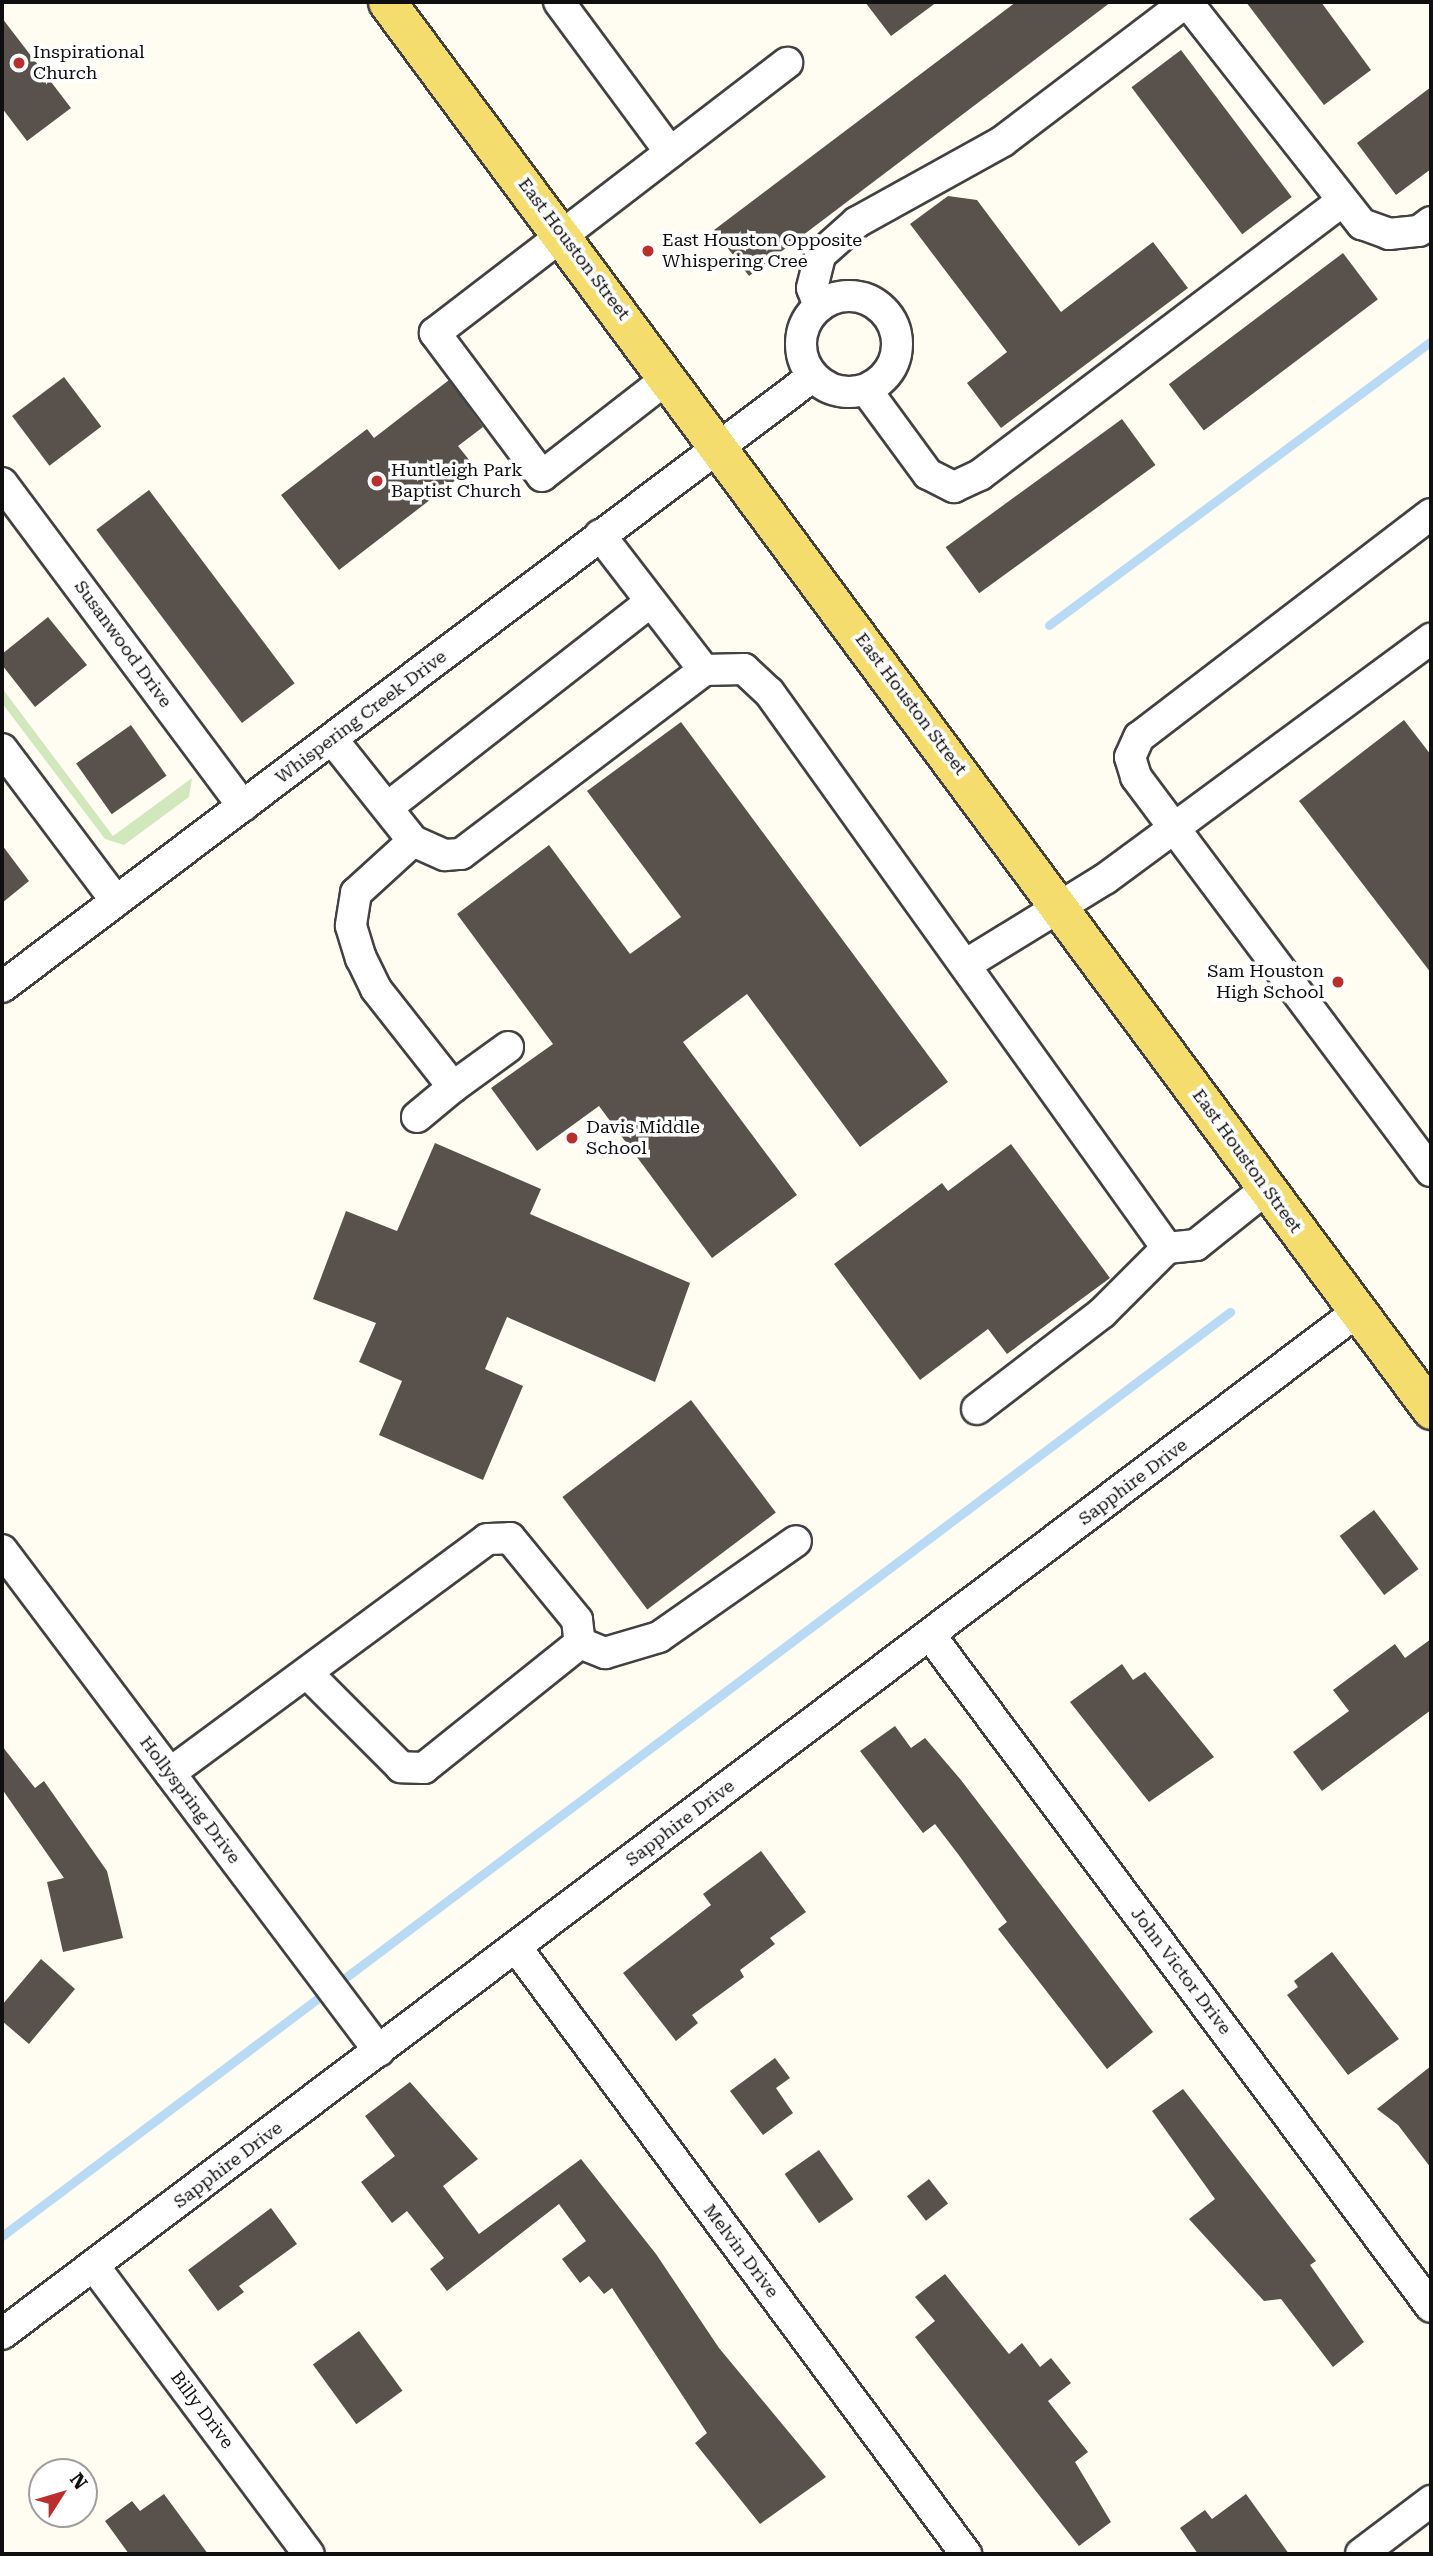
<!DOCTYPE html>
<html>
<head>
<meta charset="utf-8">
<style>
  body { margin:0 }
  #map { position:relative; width:1433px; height:2556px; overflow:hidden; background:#fffdf2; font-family:"Roboto Serif",serif }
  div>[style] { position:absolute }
  .green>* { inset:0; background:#d0e8bc }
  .stream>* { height:9px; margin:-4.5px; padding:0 4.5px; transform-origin:4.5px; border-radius:4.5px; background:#b8daf4 }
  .building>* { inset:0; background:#58514c; transform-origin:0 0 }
  .roads { filter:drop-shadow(2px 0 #424242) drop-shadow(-2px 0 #424242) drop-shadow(0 2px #424242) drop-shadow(0 -2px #424242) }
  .minor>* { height:30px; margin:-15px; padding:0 15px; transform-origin:15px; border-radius:15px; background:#fff }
  .minor>.ring { margin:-15px; padding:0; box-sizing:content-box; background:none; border:30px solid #fff; border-radius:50% }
  .major>* { height:37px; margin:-18.5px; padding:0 18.5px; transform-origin:18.5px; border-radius:18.5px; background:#f4dc6d }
  .dots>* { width:19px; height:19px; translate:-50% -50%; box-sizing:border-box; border:4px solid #fff; border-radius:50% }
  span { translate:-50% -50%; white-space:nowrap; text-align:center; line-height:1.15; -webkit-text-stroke:7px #fff; paint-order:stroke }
  .poi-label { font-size:18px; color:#0f0f0f }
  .left { translate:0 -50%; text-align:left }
  .right { translate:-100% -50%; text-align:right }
  .street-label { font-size:18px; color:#0f0f0f }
  .frame { position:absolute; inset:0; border:4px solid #0f0f0f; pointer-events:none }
  .north { position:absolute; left:28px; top:2458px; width:70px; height:70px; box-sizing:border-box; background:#fff; border:2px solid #9f9f9f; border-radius:50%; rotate:53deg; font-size:19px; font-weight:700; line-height:28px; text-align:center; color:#0f0f0f }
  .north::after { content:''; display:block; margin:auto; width:24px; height:32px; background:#bb2e2b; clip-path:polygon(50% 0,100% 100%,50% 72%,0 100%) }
</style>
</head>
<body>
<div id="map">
  <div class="green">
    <i style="clip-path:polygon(2px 688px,113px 836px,192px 778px,189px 797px,124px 845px,105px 839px,2px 703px)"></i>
  </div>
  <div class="stream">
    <i style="left:1049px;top:625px;width:476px;rotate:-36.6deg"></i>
    <i style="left:2px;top:2236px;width:1537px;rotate:-36.96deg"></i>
  </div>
  <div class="building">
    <i style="clip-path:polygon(865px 2px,937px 2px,891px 36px)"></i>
    <i style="clip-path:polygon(1016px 2px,1111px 2px,749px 276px,714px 230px)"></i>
    <i style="clip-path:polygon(1246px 2px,1321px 2px,1371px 70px,1324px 105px)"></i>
    <i style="clip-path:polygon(2px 18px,71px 108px,27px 141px,2px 108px)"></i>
    <i style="left:1181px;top:50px;width:184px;height:62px;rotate:53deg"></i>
    <i style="clip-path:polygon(1431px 87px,1431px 169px,1396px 195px,1357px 143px)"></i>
    <i style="clip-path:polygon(948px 196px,977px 200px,1061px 312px,1153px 242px,1188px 288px,1001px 428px,967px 383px,1007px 352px,910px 224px)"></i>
    <i style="left:1343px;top:253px;width:58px;height:218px;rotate:53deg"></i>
    <i style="left:64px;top:377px;width:62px;height:65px;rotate:53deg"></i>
    <i style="clip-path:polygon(449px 380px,483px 427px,458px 446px,474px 466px,339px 570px,281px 495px,367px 429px,374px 438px)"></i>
    <i style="left:1122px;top:419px;width:57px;height:218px;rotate:54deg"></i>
    <i style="left:149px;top:490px;width:242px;height:66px;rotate:53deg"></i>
    <i style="clip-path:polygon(48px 617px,87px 665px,35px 707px,2px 665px,2px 654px)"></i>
    <i style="clip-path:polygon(1404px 720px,1431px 755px,1431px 973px,1299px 801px)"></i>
    <i style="clip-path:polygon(681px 722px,948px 1082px,860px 1147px,747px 994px,683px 1042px,797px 1195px,712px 1258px,599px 1106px,537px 1151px,491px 1088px,553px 1044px,457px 914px,549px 845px,630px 954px,681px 917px,587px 791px)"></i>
    <i style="left:131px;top:725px;width:62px;height:67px;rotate:55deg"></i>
    <i style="clip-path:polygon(2px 845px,29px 881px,2px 903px)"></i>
    <i style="clip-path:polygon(435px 1143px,541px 1189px,530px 1214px,690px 1283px,655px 1382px,507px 1317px,485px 1369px,523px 1386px,483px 1480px,379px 1435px,402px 1381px,359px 1362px,376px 1323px,313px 1299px,346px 1211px,397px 1231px)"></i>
    <i style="clip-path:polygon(1011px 1144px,1110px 1278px,1007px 1354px,988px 1329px,920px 1380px,834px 1264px,942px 1183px,948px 1191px)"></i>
    <i style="left:691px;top:1400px;width:141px;height:161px;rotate:53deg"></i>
    <i style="left:1374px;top:1510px;width:74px;height:43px;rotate:53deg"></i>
    <i style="clip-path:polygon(1431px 1639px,1431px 1710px,1322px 1791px,1293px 1752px,1349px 1711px,1333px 1690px,1395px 1644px,1405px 1658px)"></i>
    <i style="clip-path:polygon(1122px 1664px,1133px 1680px,1145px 1672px,1214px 1757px,1149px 1802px,1070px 1702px)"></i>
    <i style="clip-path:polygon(895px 1726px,911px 1748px,925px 1738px,961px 1780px,1153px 2032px,1107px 2069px,998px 1929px,1007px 1922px,958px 1854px,935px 1824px,923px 1833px,860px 1751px)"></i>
    <i style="clip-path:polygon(2px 1746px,35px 1788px,44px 1781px,107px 1871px,123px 1938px,63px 1952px,47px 1882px,64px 1878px,2px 1789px)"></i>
    <i style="clip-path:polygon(761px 1851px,806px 1912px,770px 1938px,775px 1944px,740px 1970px,744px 1977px,692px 2015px,698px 2023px,676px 2041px,623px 1973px,711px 1905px,703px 1894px)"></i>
    <i style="clip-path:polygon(1332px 1952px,1399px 2039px,1348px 2075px,1287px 1995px,1298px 1987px,1294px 1981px)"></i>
    <i style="clip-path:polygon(41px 1959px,75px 1989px,29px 2044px,2px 2021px,2px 2005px)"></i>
    <i style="clip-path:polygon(775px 2058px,790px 2078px,776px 2088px,793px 2113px,763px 2135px,730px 2091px)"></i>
    <i style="clip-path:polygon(1431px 2066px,1431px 2168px,1398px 2125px,1377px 2109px)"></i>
    <i style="clip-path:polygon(410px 2082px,478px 2159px,443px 2186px,479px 2234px,581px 2159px,656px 2254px,719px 2348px,826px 2477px,760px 2524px,695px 2443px,707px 2433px,612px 2288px,604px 2294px,589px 2276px,580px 2283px,562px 2259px,586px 2241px,559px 2204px,447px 2291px,430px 2269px,444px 2258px,407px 2211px,392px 2223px,361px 2182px,395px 2156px,365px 2116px)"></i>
    <i style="clip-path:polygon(1183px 2089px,1316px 2261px,1310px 2265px,1364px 2342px,1333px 2367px,1281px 2299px,1264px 2301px,1189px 2219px,1215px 2199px,1152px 2111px)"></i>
    <i style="left:819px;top:2150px;width:60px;height:42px;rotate:55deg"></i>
    <i style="left:929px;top:2179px;width:31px;height:28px;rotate:52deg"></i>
    <i style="clip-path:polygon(271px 2208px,297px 2244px,239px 2286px,244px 2292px,218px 2311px,188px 2270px)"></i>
    <i style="clip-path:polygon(945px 2274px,1009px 2354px,1022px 2343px,1040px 2367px,1051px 2358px,1071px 2383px,1048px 2401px,1088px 2452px,1075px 2462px,1111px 2522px,1079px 2546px,915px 2337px,935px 2321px,915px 2297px)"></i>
    <i style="left:359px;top:2331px;width:74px;height:57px;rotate:54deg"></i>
    <i style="clip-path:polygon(164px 2494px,208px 2554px,129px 2554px,105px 2521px,132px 2501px,140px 2511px)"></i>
    <i style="clip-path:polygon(1246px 2494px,1289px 2554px,1198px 2554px,1180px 2528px,1205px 2510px,1212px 2519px)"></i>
  </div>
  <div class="roads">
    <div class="minor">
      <i style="left:559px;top:2px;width:187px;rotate:53.5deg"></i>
      <i style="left:1187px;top:2px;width:283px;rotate:51.8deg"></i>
      <i style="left:1362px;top:224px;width:29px;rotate:20deg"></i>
      <i style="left:1389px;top:234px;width:30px;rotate:-6deg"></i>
      <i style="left:1419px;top:231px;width:15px;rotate:-37deg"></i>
      <i class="ring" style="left:801px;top:296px;width:66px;height:66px"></i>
      <i style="left:819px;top:306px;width:19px;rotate:-111deg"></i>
      <i style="left:812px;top:288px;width:34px;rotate:-76deg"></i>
      <i style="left:820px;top:255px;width:50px;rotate:-41.7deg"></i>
      <i style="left:857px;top:222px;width:167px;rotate:-29deg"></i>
      <i style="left:1003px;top:141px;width:230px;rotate:-37.2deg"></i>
      <i style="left:669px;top:377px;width:161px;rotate:142.1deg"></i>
      <i style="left:542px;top:476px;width:179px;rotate:-126.8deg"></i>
      <i style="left:435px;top:333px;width:444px;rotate:-37.5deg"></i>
      <i style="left:867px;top:391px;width:103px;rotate:53.7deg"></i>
      <i style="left:928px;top:474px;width:29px;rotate:27deg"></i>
      <i style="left:954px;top:487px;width:29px;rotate:-25deg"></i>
      <i style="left:980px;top:475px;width:450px;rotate:-37.1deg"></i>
      <i style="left:2px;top:483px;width:403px;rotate:53.3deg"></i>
      <i style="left:1431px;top:514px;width:367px;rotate:142.6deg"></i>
      <i style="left:1139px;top:737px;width:22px;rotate:114deg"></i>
      <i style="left:1130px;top:757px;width:21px;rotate:73deg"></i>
      <i style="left:1136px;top:777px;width:492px;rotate:53.2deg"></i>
      <i style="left:600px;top:535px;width:170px;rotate:52.4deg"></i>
      <i style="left:332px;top:739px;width:130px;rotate:51.5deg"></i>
      <i style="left:413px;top:841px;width:35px;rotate:24deg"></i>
      <i style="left:445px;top:855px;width:16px;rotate:-4deg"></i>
      <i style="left:461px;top:854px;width:305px;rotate:-37.1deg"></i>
      <i style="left:704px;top:670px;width:40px;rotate:-1.4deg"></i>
      <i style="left:744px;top:669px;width:34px;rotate:43deg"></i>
      <i style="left:769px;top:692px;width:684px;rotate:54.4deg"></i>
      <i style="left:1167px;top:1248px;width:29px;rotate:-6deg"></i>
      <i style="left:1196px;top:1245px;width:90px;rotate:-38.7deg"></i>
      <i style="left:2px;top:749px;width:190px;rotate:53.1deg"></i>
      <i style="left:388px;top:807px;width:333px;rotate:-38deg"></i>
      <i style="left:413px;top:841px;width:77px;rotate:137.6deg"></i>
      <i style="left:356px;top:893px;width:33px;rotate:99deg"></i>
      <i style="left:351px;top:926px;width:34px;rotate:73deg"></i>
      <i style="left:361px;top:958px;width:34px;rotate:64deg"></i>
      <i style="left:376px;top:989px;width:125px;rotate:51.8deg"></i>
      <i style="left:453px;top:1087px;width:68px;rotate:-36deg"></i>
      <i style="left:965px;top:965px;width:164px;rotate:-31.6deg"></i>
      <i style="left:1105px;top:879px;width:405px;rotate:-36.4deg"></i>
      <i style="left:2px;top:987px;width:1015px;rotate:-36.99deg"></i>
      <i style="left:417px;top:1117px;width:47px;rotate:-39.8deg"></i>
      <i style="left:977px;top:1409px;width:158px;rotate:-37.5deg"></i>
      <i style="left:1102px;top:1313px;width:92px;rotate:-45deg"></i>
      <i style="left:2px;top:1550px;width:627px;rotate:53.04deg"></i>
      <i style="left:930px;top:1635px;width:838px;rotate:53.29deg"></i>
      <i style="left:580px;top:1643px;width:27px;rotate:22deg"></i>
      <i style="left:605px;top:1653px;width:56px;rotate:-16.5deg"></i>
      <i style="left:659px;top:1637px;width:167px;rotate:-35deg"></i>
      <i style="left:170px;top:1773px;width:394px;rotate:-36.4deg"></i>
      <i style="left:487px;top:1539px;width:23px;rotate:-2deg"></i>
      <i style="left:510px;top:1538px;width:106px;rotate:50.7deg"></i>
      <i style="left:577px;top:1620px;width:23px;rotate:83deg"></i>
      <i style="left:580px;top:1643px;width:200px;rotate:141.3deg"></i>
      <i style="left:424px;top:1768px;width:23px;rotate:-178deg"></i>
      <i style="left:401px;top:1767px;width:132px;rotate:-135deg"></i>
      <i style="left:516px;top:1947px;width:756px;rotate:53.45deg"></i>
      <i style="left:94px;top:2266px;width:359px;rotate:53.3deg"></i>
      <i style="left:2px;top:2334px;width:1699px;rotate:-37.03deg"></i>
      <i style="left:1361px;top:2554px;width:88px;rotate:-37.1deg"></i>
    </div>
    <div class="major">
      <i style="left:387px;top:2px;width:1753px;rotate:53.44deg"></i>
    </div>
  </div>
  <div class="dots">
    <i style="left:19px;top:63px;background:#bb2e2b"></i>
    <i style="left:648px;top:251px;background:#bb2e2b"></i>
    <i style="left:377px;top:481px;background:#bb2e2b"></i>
    <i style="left:1338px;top:982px;background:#bb2e2b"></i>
    <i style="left:572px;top:1138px;background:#bb2e2b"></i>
  </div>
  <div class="poi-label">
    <span class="left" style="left:33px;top:63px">Inspirational<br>Church</span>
    <span class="left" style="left:662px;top:251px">East Houston Opposite<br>Whispering Cree</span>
    <span class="left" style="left:391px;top:481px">Huntleigh Park<br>Baptist Church</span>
    <span class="right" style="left:1324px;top:982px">Sam Houston<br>High School</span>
    <span class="left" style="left:586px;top:1138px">Davis Middle<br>School</span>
  </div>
  <div class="street-label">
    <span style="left:574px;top:249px;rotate:53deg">East Houston Street</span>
    <span style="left:123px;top:644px;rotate:54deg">Susanwood Drive</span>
    <span style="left:911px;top:704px;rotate:53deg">East Houston Street</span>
    <span style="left:361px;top:717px;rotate:-37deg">Whispering Creek Drive</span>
    <span style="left:1247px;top:1161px;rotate:54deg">East Houston Street</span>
    <span style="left:1133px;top:1482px;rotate:-37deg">Sapphire Drive</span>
    <span style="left:190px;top:1800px;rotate:53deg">Hollyspring Drive</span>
    <span style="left:680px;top:1823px;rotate:-37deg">Sapphire Drive</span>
    <span style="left:1181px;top:1971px;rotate:53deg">John Victor Drive</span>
    <span style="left:228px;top:2165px;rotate:-37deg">Sapphire Drive</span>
    <span style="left:741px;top:2251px;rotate:53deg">Melvin Drive</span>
    <span style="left:202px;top:2410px;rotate:53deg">Billy Drive</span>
  </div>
  <div class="frame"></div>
  <div class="north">N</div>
</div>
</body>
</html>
